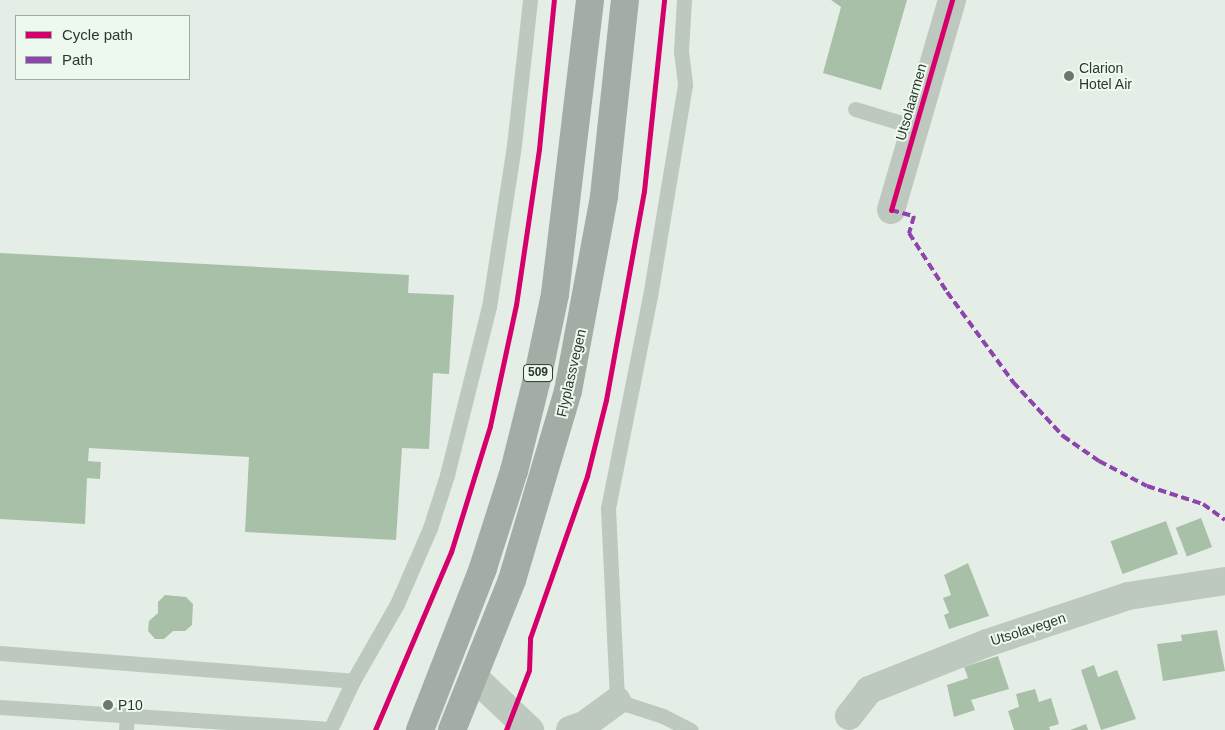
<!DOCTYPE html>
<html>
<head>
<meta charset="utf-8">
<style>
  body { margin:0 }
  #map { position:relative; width:1225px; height:730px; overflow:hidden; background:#e4eee6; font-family:Arial,sans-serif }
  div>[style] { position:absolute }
  .building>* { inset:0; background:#a9c0a8; transform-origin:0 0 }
  .lane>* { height:15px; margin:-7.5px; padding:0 7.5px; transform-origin:7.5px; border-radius:7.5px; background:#bdc8be }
  .street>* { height:28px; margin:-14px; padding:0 14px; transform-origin:14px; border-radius:14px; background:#bdc8be }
  .highway>* { height:28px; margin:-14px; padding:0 14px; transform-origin:14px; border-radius:14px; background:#a3ada5 }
  .quiet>* { height:4px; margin-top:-2px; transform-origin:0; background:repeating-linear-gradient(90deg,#8e44ad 0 8px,transparent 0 12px) }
  .cycleway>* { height:5px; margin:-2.5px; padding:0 2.5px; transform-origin:2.5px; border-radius:2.5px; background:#d6006c }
  .dots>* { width:14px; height:14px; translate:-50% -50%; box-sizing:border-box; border:2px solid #edf9ef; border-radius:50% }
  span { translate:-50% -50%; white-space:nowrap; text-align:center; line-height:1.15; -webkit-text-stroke:4px #edf9ef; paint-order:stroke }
  .shield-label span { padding:1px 4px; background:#edf9ef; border:1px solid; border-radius:4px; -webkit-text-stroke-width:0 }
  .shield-label { font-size:12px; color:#2b382b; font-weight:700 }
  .poi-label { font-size:14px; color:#2b382b }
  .left { translate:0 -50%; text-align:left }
  .street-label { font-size:14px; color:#2b382b }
  .legend { position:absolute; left:15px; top:15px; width:175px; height:65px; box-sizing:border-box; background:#edf9ef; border:1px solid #9faca1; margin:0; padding:6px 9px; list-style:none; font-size:15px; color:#2b382b }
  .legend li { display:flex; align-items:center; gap:10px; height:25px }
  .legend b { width:25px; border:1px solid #9faca1 }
</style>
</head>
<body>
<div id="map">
  <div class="building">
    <i style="clip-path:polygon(831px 0,907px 0,881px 90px,823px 73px,841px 7px)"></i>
    <i style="clip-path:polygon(0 253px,409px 275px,408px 293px,454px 295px,449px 374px,433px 373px,429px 449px,402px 448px,396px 540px,245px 532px,249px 457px,89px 448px,88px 461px,101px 462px,100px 479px,87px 478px,85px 524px,0 519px)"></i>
    <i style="left:1201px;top:518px;width:31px;height:27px;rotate:69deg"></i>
    <i style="left:1166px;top:521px;width:35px;height:59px;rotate:70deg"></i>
    <i style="clip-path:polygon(968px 563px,989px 616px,949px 629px,944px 615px,949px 613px,943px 598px,951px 595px,944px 575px)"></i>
    <i style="clip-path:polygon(165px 595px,186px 597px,193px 604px,192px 625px,185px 631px,173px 631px,164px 639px,155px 639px,148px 631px,149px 621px,158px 613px,158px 602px)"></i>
    <i style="clip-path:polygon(1217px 630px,1225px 671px,1163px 681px,1157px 644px,1182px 641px,1181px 635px)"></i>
    <i style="clip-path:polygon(998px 656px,1009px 689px,971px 700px,975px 710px,954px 717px,947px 685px,968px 678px,964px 667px)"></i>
    <i style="clip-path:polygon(1094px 665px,1098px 677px,1117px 670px,1136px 719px,1101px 730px,1081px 670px)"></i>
    <i style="clip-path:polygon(1035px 689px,1039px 702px,1051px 698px,1059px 724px,1049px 727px,1050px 730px,1014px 730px,1008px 711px,1019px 707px,1016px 694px)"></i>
    <i style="clip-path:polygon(1086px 724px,1088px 730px,1070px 730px)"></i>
  </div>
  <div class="lane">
    <i style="left:684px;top:0;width:51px;rotate:93.4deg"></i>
    <i style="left:681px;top:51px;width:34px;rotate:83deg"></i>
    <i style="left:685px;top:85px;width:214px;rotate:99.4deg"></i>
    <i style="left:650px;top:296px;width:216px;rotate:101.2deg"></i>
    <i style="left:608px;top:508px;width:193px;rotate:87.3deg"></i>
    <i style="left:617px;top:701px;width:48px;rotate:18.1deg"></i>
    <i style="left:663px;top:716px;width:31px;rotate:27deg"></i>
    <i style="left:855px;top:109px;width:63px;rotate:16.7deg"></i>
    <i style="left:0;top:653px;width:354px;rotate:4.5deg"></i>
    <i style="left:0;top:707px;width:331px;rotate:3.8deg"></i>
    <i style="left:126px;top:730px;width:15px;rotate:-86deg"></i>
    <i style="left:330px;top:730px;width:54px;rotate:-64.9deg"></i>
    <i style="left:353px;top:681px;width:89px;rotate:-60.3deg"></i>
    <i style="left:397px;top:604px;width:83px;rotate:-66.5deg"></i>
    <i style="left:430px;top:528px;width:56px;rotate:-72.2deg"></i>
    <i style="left:447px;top:475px;width:173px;rotate:-76deg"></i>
    <i style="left:489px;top:307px;width:164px;rotate:-81.2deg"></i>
    <i style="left:514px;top:145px;width:146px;rotate:-83.7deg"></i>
  </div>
  <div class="street">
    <i style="left:891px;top:210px;width:219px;rotate:-73.8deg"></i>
    <i style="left:475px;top:678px;width:76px;rotate:43.4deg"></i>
    <i style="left:849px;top:716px;width:33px;rotate:-52deg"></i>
    <i style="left:869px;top:690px;width:127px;rotate:-21.7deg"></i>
    <i style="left:987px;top:643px;width:149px;rotate:-18.4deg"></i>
    <i style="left:1128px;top:596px;width:98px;rotate:-8.8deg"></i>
    <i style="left:570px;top:730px;width:15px;rotate:-20deg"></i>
    <i style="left:584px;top:725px;width:41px;rotate:-36deg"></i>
  </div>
  <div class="highway">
    <i style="left:420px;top:730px;width:174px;rotate:-68.7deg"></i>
    <i style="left:483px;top:568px;width:102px;rotate:-72.3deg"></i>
    <i style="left:514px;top:471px;width:99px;rotate:-76deg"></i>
    <i style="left:538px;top:375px;width:83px;rotate:-78.1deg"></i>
    <i style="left:555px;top:294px;width:296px;rotate:-83.2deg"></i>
    <i style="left:452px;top:730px;width:162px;rotate:-68.2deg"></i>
    <i style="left:512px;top:580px;width:197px;rotate:-73.5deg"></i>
    <i style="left:568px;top:391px;width:198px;rotate:-79.5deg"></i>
    <i style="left:604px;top:196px;width:197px;rotate:-83.9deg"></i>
  </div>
  <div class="quiet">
    <i style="left:891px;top:210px;width:24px;rotate:15deg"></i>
    <i style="left:914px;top:216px;width:18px;rotate:106deg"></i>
    <i style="left:909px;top:233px;width:70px;rotate:57.2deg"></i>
    <i style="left:947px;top:292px;width:112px;rotate:53.7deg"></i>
    <i style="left:1013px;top:382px;width:74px;rotate:47.2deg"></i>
    <i style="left:1063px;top:436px;width:44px;rotate:34.8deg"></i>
    <i style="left:1099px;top:461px;width:54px;rotate:27.5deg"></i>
    <i style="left:1147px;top:486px;width:59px;rotate:17.8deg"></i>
    <i style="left:1203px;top:504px;width:27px;rotate:36deg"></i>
  </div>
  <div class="cycleway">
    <i style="left:891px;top:210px;width:219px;rotate:-73.8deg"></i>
    <i style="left:375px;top:730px;width:194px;rotate:-66.9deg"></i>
    <i style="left:451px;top:552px;width:132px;rotate:-72.8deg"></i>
    <i style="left:490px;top:426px;width:124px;rotate:-77.9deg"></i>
    <i style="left:516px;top:305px;width:158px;rotate:-81.6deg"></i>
    <i style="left:539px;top:149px;width:150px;rotate:-84.3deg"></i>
    <i style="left:506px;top:730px;width:64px;rotate:-69deg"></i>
    <i style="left:529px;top:670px;width:32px;rotate:-88deg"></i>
    <i style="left:530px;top:638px;width:172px;rotate:-70.6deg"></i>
    <i style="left:587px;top:476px;width:78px;rotate:-76deg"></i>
    <i style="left:606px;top:400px;width:212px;rotate:-79.7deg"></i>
    <i style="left:644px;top:191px;width:192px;rotate:-84deg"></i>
  </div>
  <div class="dots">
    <i style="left:1069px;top:76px;background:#6c786c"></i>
    <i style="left:108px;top:705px;background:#6c786c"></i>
  </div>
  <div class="shield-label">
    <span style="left:538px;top:373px">509</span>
  </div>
  <div class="poi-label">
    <span class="left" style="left:1079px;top:76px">Clarion<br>Hotel Air</span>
    <span class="left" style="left:118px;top:705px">P10</span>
  </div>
  <div class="street-label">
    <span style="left:911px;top:102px;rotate:-74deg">Utsolaarmen</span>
    <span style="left:571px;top:373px;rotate:-77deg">Flyplassvegen</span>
    <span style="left:1028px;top:629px;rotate:-18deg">Utsolavegen</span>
  </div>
  <ul class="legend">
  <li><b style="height:6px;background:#d6006c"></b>Cycle path</li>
  <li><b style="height:6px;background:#8e44ad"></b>Path</li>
  </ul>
</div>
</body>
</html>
